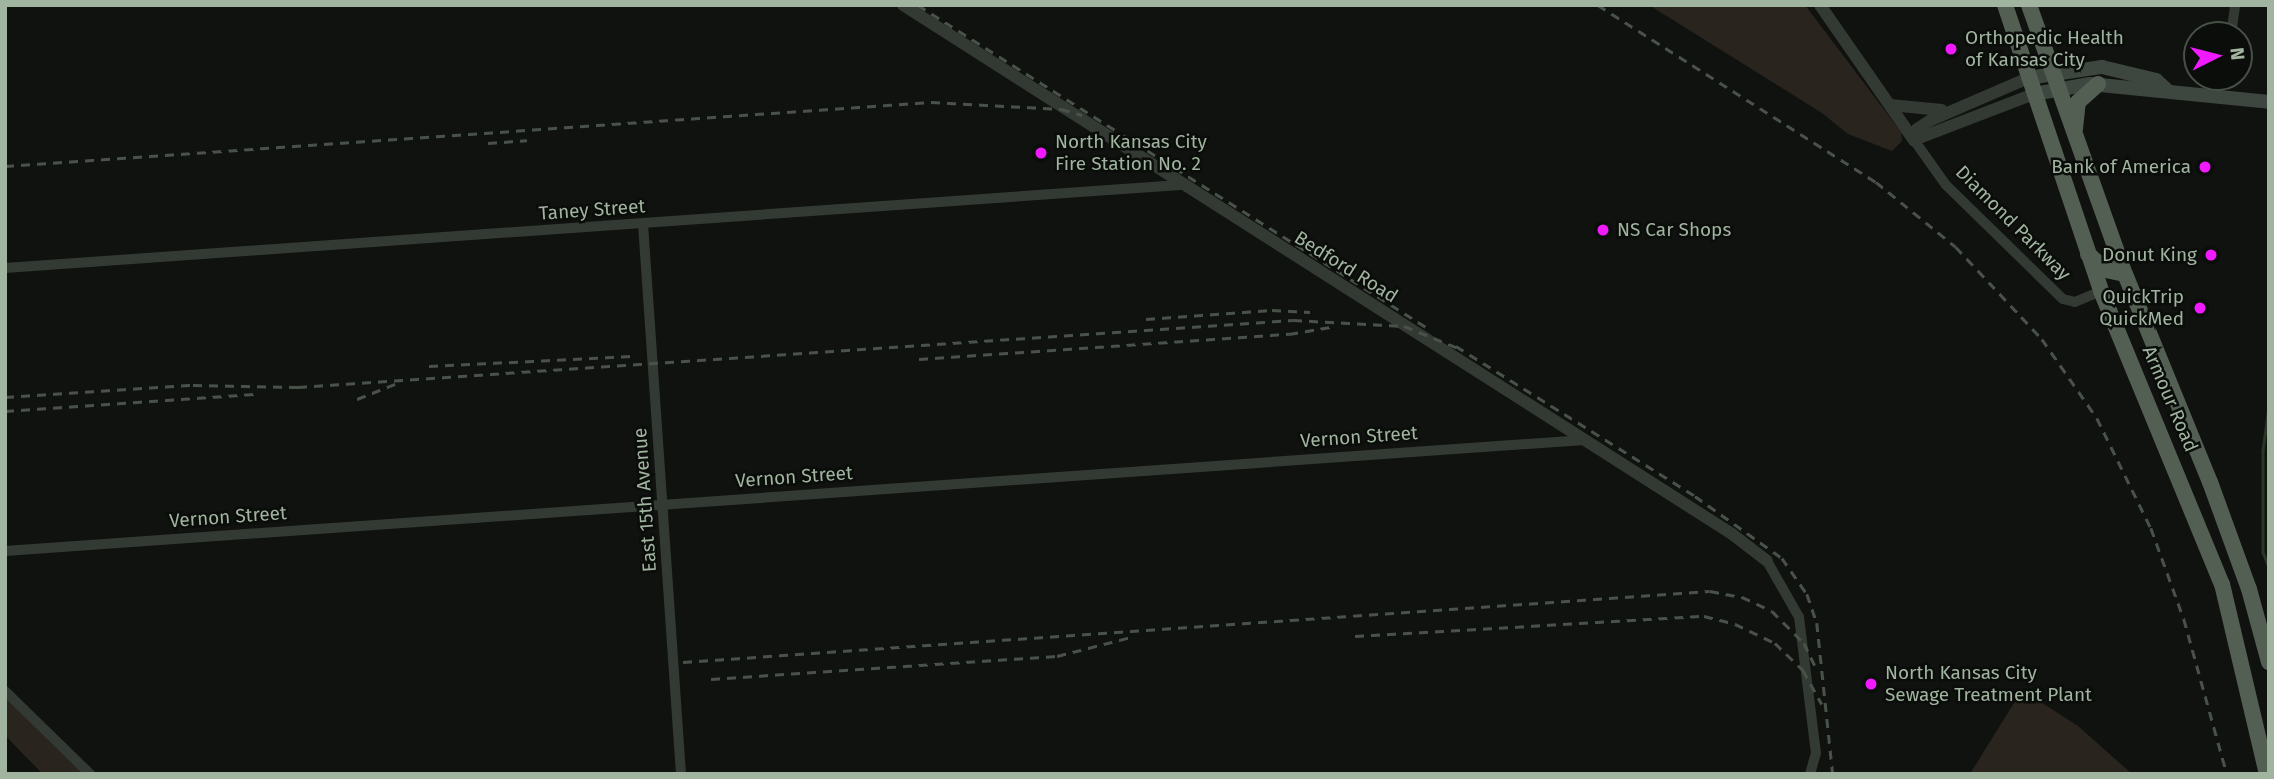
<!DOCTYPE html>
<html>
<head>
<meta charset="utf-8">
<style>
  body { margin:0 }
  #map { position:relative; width:2274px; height:779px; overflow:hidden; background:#101210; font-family:"Fira Sans",sans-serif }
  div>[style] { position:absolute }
  .green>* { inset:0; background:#2a241f }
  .stream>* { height:2.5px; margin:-1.25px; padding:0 1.25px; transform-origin:1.25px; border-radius:1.25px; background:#2a3625 }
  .minor>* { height:10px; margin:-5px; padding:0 5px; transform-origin:5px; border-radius:5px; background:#333a33 }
  .tertiary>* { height:12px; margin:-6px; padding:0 6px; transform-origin:6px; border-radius:6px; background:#333a33 }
  .secondary>* { height:14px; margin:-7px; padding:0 7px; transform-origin:7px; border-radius:7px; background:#3e473f }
  .trunk>* { height:16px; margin:-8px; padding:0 8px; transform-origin:8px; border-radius:8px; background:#545f54 }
  .rail>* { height:2.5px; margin-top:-1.25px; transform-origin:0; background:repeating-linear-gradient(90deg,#495249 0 9px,transparent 0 16px) }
  .dots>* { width:19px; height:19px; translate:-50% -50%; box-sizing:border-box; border:4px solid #0b0d0b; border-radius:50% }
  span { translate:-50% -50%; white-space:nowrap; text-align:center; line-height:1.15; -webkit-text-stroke:5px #0b0d0b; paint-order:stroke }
  .poi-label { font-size:19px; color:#a0b49f }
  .left { translate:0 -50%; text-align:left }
  .right { translate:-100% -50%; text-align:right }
  .street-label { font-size:19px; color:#a0b49f }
  .frame { position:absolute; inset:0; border:7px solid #a0b49f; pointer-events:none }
  .north { position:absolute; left:2183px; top:21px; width:70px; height:70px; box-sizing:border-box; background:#0b0d0b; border:2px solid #475046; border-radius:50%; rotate:84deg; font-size:19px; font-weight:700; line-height:28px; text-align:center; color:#a0b49f }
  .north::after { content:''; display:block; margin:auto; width:24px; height:32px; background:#f11aff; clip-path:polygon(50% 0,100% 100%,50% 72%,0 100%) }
</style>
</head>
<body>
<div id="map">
  <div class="green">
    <i style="clip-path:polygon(1649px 5px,1805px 5px,1901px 132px,1902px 141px,1892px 151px,1848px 134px,1822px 113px)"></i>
    <i style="clip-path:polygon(2022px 690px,2078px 726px,2132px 774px,1970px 774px)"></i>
    <i style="clip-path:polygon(5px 696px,30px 722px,83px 774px,43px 774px,23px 754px,5px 735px)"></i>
  </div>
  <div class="stream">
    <i style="left:2269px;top:407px;width:44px;rotate:97.8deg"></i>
    <i style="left:2263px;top:451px;width:101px;rotate:90deg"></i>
    <i style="left:2263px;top:552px;width:16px;rotate:68deg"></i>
  </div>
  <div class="minor">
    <i style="left:2231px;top:35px;width:30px;rotate:-82deg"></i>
    <i style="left:2217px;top:95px;width:18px;rotate:-77deg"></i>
    <i style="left:1914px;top:140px;width:55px;rotate:54.6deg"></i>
    <i style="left:1946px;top:185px;width:163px;rotate:44.3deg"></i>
    <i style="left:2063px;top:299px;width:12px;rotate:14deg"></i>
    <i style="left:2075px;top:302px;width:28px;rotate:-23deg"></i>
    <i style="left:643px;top:224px;width:551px;rotate:86.05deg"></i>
    <i style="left:5px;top:268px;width:1178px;rotate:-4.04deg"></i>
    <i style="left:5px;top:551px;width:1584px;rotate:-4.02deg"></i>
    <i style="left:1767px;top:561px;width:64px;rotate:60.3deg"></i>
    <i style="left:1799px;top:617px;width:137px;rotate:82.9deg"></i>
    <i style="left:1816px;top:753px;width:22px;rotate:106deg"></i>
    <i style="left:5px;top:691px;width:119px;rotate:44.3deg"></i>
  </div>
  <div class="tertiary">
    <i style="left:903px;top:5px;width:983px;rotate:32.54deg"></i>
    <i style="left:1732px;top:534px;width:44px;rotate:37.6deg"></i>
    <i style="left:1820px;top:5px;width:165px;rotate:55.2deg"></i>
    <i style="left:1890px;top:105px;width:52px;rotate:5.5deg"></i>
    <i style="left:1914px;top:140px;width:11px;rotate:-75deg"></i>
    <i style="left:1917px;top:129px;width:17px;rotate:-33deg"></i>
    <i style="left:1931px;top:120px;width:106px;rotate:-23.4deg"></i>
    <i style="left:1914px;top:140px;width:129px;rotate:-21deg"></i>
  </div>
  <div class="secondary">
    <i style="left:2028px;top:78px;width:75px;rotate:-8.5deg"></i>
    <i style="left:2102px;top:67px;width:56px;rotate:13.5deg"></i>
    <i style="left:2156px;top:80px;width:13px;rotate:42deg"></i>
    <i style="left:2034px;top:94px;width:57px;rotate:-10.1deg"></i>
    <i style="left:2090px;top:84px;width:180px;rotate:5.7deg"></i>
  </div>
  <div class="trunk">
    <i style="left:2005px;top:5px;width:302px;rotate:71.4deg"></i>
    <i style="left:2101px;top:291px;width:317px;rotate:67.6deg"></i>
    <i style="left:2222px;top:584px;width:195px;rotate:76.7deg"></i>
    <i style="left:2029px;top:5px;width:286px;rotate:70.4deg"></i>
    <i style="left:2125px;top:274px;width:225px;rotate:67.8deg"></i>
    <i style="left:2210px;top:482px;width:114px;rotate:70deg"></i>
    <i style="left:2249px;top:589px;width:76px;rotate:74.7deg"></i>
    <i style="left:2075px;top:129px;width:27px;rotate:-84deg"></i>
    <i style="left:2078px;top:102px;width:27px;rotate:-42deg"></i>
    <i style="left:2088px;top:254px;width:24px;rotate:42deg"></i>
    <i style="left:2106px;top:270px;width:19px;rotate:12deg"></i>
  </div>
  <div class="rail">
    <i style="left:918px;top:5px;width:601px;rotate:32.37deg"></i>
    <i style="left:1598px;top:5px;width:330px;rotate:32.5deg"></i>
    <i style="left:1876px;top:182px;width:103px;rotate:39.1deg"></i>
    <i style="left:1956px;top:247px;width:126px;rotate:46.9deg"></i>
    <i style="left:2042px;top:339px;width:96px;rotate:55.2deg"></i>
    <i style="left:2097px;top:418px;width:123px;rotate:63.9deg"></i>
    <i style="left:2151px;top:528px;width:97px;rotate:70.1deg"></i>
    <i style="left:2184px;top:619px;width:161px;rotate:74.5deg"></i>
    <i style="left:488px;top:143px;width:39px;rotate:-4deg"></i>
    <i style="left:5px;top:166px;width:928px;rotate:-3.95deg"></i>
    <i style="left:931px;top:102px;width:130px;rotate:3.1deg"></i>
    <i style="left:1061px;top:109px;width:22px;rotate:16deg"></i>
    <i style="left:1146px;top:319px;width:126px;rotate:-4.1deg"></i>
    <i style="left:1272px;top:310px;width:38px;rotate:3deg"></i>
    <i style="left:1456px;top:346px;width:282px;rotate:32.1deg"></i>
    <i style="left:1695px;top:496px;width:107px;rotate:35.5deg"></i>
    <i style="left:1782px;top:558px;width:44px;rotate:55.2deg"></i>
    <i style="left:1807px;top:594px;width:31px;rotate:71deg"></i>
    <i style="left:1817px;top:623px;width:152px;rotate:84deg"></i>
    <i style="left:919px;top:359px;width:371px;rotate:-3.9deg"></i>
    <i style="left:1289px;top:334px;width:42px;rotate:-9.7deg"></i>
    <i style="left:429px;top:366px;width:203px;rotate:-2.8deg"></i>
    <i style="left:5px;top:397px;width:188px;rotate:-3.7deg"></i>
    <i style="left:193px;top:385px;width:105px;rotate:1.1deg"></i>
    <i style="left:298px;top:387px;width:997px;rotate:-3.85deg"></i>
    <i style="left:1293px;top:320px;width:111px;rotate:3.1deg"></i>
    <i style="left:1404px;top:326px;width:64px;rotate:22.1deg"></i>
    <i style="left:357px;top:399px;width:41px;rotate:-21.5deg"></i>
    <i style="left:5px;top:411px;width:250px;rotate:-3.9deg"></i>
    <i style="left:1355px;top:636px;width:350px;rotate:-3.3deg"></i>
    <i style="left:1704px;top:616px;width:32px;rotate:14deg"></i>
    <i style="left:1735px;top:624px;width:44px;rotate:25.4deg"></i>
    <i style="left:1775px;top:643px;width:39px;rotate:44deg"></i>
    <i style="left:1803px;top:670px;width:39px;rotate:61deg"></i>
    <i style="left:683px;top:662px;width:1029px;rotate:-3.95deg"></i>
    <i style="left:1710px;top:591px;width:33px;rotate:11deg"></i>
    <i style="left:1742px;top:597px;width:33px;rotate:25deg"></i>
    <i style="left:1772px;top:611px;width:45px;rotate:45deg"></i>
    <i style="left:1804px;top:643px;width:32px;rotate:64deg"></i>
    <i style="left:711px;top:679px;width:347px;rotate:-3.8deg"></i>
    <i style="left:1057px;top:656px;width:76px;rotate:-14.4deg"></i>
  </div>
  <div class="dots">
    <i style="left:1951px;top:49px;background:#f11aff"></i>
    <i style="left:1041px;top:153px;background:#f11aff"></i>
    <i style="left:2205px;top:167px;background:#f11aff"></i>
    <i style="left:1603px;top:230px;background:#f11aff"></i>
    <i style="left:2211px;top:255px;background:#f11aff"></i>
    <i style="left:2200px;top:308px;background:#f11aff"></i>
    <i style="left:1871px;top:684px;background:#f11aff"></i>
  </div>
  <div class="poi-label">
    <span class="left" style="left:1965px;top:49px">Orthopedic Health<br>of Kansas City</span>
    <span class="left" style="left:1055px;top:153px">North Kansas City<br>Fire Station No. 2</span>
    <span class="right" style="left:2191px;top:167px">Bank of America</span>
    <span class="left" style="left:1617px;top:230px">NS Car Shops</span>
    <span class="right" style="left:2197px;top:255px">Donut King</span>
    <span class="right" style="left:2184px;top:308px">QuickTrip<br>QuickMed</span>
    <span class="left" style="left:1885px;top:684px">North Kansas City<br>Sewage Treatment Plant</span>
  </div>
  <div class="street-label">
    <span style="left:592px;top:210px;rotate:-4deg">Taney Street</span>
    <span style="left:2013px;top:223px;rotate:45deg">Diamond Parkway</span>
    <span style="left:1346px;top:267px;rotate:32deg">Bedford Road</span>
    <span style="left:2170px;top:399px;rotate:67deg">Armour Road</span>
    <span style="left:1359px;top:437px;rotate:-4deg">Vernon Street</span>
    <span style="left:794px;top:477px;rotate:-4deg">Vernon Street</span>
    <span style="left:645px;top:500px;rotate:-94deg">East 15th Avenue</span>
    <span style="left:228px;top:517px;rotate:-4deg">Vernon Street</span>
  </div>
  <div class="frame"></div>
  <div class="north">N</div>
</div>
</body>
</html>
